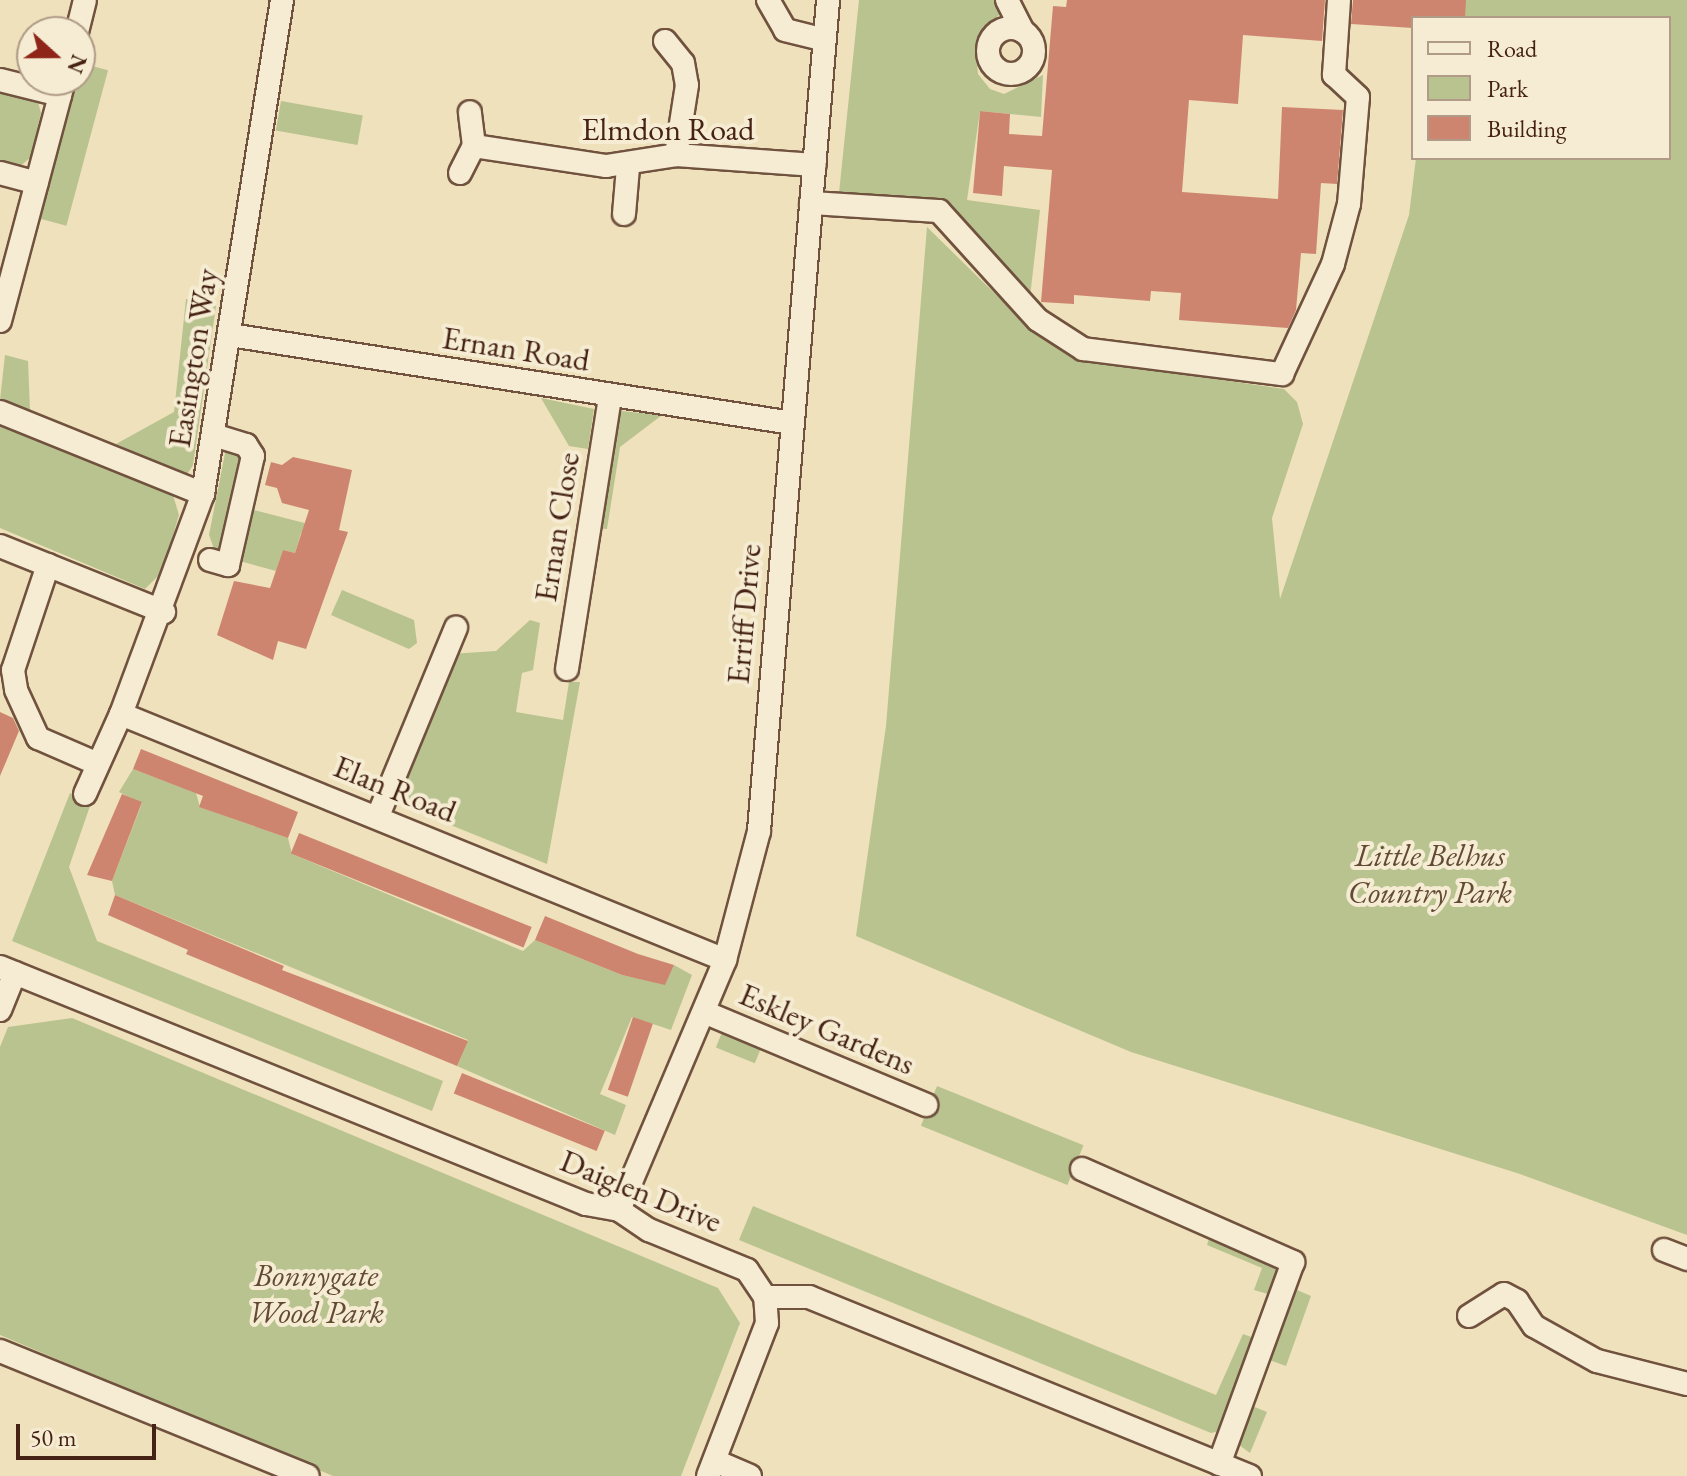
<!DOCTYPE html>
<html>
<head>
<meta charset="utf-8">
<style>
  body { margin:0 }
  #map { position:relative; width:1687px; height:1476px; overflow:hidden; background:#efe1bb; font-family:"EB Garamond",serif }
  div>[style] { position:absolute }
  .green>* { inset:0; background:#b9c390; transform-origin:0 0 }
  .building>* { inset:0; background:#ce8570; transform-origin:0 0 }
  .roads { filter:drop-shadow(2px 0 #70523e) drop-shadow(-2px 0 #70523e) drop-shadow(0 2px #70523e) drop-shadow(0 -2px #70523e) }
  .minor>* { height:22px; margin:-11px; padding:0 11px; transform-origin:11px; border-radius:11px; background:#f5ecd3 }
  .minor>.ring { margin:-11px; padding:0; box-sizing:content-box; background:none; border:22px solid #f5ecd3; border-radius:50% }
  span { translate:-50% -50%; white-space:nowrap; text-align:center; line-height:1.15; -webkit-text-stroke:8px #f5ecd3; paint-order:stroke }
  .street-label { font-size:32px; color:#452214 }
  .park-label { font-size:32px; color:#624a33; font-style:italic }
  .legend { position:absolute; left:1411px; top:16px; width:260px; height:144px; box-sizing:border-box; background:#f5ecd3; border:2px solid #af9b87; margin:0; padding:10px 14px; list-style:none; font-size:24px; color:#452214 }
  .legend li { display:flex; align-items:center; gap:16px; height:40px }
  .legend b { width:40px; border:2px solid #af9b87 }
  .north { position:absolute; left:16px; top:16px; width:80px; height:80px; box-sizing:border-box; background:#f5ecd3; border:2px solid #af9b87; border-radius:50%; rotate:111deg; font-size:22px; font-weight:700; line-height:32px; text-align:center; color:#452214 }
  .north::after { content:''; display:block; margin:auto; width:28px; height:36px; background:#8f2418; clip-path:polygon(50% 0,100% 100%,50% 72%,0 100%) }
  .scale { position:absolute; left:16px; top:1424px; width:140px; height:36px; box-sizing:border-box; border:4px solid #452214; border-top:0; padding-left:10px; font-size:24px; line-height:28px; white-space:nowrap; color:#452214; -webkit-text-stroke:6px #f5ecd3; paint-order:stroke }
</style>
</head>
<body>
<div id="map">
  <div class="green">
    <i style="clip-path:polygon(859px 0,994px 0,1001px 13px,984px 29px,976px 54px,978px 74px,990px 89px,1004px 94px,1043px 75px,1041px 117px,980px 111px,967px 200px,1040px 210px,1030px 297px,937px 199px,839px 193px)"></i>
    <i style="clip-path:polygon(1437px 0,1687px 0,1687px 1235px,1520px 1174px,1131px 1052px,856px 936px,886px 726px,927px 227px,1038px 336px,1099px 362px,1284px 389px,1297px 402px,1303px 424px,1272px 518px,1280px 599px,1409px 215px,1416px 158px,1669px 158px,1669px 18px,1434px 18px)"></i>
    <i style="left:81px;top:63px;width:28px;height:161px;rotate:15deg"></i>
    <i style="clip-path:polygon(0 88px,37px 99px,41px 113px,31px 157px,18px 168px,0 163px)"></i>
    <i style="left:281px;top:101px;width:83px;height:30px;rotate:10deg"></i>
    <i style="clip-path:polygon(186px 299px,216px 306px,193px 465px,186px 476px,116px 444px,174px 412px)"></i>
    <i style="clip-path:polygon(5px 355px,28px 361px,30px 411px,0 400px)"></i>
    <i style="clip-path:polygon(541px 398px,594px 409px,588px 449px,569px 446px)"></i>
    <i style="clip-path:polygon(611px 410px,662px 415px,620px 447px,607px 529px,593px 528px)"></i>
    <i style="clip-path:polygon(0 425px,173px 495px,179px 515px,162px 572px,145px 589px,0 528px)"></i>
    <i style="clip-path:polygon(226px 448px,237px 453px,244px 473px,229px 541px,216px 554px,209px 535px)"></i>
    <i style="clip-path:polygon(250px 509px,316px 526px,301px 533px,295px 553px,283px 550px,276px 571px,236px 560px)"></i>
    <i style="clip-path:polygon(342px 590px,414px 620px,417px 643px,409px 649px,331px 615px)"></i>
    <i style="clip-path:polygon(530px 620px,540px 623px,533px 670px,522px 673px,516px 712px,563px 720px,569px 682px,580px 682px,547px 864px,396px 803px,450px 654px,496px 651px)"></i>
    <i style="clip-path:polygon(133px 769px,196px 793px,200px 807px,288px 838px,292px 854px,523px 951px,535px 940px,622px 975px,665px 984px,674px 965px,692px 975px,671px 1030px,632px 1017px,600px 1094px,626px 1105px,615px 1135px,457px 1066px,468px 1040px,115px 895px,112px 881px,142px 803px,119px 792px)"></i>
    <i style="clip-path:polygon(70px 793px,91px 803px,69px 867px,97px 941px,443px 1081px,432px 1111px,12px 941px)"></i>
    <i style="clip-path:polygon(72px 1018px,718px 1288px,740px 1323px,681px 1476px,333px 1476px,0 1335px,0 1047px,8px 1027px)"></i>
    <i style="left:723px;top:1030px;width:42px;height:19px;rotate:22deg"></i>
    <i style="left:937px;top:1086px;width:158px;height:43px;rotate:22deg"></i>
    <i style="clip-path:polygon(753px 1206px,1216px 1395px,1243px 1334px,1262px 1341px,1225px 1430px,1211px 1433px,739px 1240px)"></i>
    <i style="clip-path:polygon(1211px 1232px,1282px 1261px,1278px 1297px,1254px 1290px,1262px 1268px,1207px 1245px)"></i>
    <i style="clip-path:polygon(1297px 1290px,1311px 1296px,1286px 1366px,1269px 1360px)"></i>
    <i style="clip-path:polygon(1252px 1406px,1267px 1412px,1250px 1453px,1235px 1442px)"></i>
  </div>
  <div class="building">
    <i style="clip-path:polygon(1067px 0,1325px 0,1322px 41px,1243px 35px,1238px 104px,1189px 100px,1182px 192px,1278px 199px,1282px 107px,1343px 110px,1337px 184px,1321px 183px,1316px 254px,1301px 253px,1296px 310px,1288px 328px,1179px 320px,1181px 293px,1151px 291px,1150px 301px,1074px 295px,1074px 304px,1041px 302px,1052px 170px,1004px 166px,1002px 196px,973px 193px,980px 111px,1010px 114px,1009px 134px,1042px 136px,1053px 6px,1066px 7px)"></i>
    <i style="clip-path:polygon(1353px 0,1466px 0,1465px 18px,1413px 18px,1413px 28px,1351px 24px)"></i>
    <i style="clip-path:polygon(293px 457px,352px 470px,339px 530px,348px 532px,306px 649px,278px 641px,273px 660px,217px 635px,234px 581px,270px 588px,283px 550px,295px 553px,309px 510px,282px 503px,277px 488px,265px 485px,271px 462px,282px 465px)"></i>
    <i style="clip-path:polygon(0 712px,13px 718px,19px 731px,0 776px)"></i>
    <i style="clip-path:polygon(141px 749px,298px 812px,288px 838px,199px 807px,203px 796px,133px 769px)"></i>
    <i style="clip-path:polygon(122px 794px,142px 802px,112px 881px,87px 875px)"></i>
    <i style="left:299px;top:833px;width:251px;height:22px;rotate:22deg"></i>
    <i style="clip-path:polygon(115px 895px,284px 966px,282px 970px,468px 1041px,457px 1066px,186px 954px,188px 950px,108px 915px)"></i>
    <i style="clip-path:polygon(545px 916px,638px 954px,674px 965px,665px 985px,622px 975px,535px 940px)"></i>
    <i style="left:633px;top:1017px;width:21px;height:77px;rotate:19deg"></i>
    <i style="left:462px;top:1073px;width:154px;height:22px;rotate:22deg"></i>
  </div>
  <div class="roads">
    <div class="minor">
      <i style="left:768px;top:0;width:34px;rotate:60deg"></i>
      <i style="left:785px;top:30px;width:41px;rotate:14deg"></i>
      <i style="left:1007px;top:0;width:35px;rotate:63deg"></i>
      <i class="ring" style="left:988px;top:28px;width:24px;height:24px"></i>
      <i style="left:77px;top:32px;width:33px;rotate:-76deg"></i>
      <i style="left:665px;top:41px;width:28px;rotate:51deg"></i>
      <i style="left:683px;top:63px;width:22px;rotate:80deg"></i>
      <i style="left:687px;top:85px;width:71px;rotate:98.9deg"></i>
      <i style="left:0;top:80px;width:62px;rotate:14deg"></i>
      <i style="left:474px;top:146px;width:134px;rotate:8.6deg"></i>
      <i style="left:606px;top:166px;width:71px;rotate:-8.9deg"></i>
      <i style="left:676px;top:155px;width:139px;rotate:4.1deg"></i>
      <i style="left:0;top:173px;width:38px;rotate:15deg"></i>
      <i style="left:460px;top:173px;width:30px;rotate:-63deg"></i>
      <i style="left:474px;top:146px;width:34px;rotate:-97deg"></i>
      <i style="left:811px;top:203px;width:128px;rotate:3.6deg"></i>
      <i style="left:939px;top:211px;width:147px;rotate:47.8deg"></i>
      <i style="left:1038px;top:320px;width:54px;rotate:32.8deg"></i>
      <i style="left:1083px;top:349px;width:201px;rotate:7.2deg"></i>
      <i style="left:1282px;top:374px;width:121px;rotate:-65.1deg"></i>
      <i style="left:1333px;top:264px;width:62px;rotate:-75.1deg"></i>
      <i style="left:1349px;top:204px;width:107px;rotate:-85.2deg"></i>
      <i style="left:1358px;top:97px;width:33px;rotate:-137deg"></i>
      <i style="left:1334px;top:75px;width:75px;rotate:-86.2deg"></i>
      <i style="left:624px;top:214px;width:47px;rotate:-85.1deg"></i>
      <i style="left:0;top:321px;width:249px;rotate:-75.1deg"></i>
      <i style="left:230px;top:335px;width:569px;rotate:8.9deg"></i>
      <i style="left:0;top:412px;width:219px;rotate:22deg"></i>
      <i style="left:0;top:546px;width:177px;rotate:21.9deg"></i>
      <i style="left:210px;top:560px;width:19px;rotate:16deg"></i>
      <i style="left:228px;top:565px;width:112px;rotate:-77.1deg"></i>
      <i style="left:253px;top:456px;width:13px;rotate:-122deg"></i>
      <i style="left:246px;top:445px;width:34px;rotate:-163deg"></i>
      <i style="left:48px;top:565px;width:111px;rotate:108.4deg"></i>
      <i style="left:13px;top:670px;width:20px;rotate:81deg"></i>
      <i style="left:16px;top:690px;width:53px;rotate:65.4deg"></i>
      <i style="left:38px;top:738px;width:65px;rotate:23.4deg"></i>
      <i style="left:567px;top:669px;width:276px;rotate:-81deg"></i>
      <i style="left:121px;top:714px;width:235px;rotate:-69.6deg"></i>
      <i style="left:203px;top:494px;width:500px;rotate:-80.91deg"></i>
      <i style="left:85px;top:794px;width:88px;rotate:-65.8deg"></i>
      <i style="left:121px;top:714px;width:652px;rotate:22.16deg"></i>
      <i style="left:378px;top:816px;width:204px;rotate:-67.5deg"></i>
      <i style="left:0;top:967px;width:632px;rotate:22.02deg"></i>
      <i style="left:586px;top:1204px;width:34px;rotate:10deg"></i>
      <i style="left:619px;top:1210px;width:36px;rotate:34deg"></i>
      <i style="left:649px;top:1230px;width:106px;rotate:22.2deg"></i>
      <i style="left:747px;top:1270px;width:32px;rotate:56deg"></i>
      <i style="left:0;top:1010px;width:40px;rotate:-68deg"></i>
      <i style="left:704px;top:1012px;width:241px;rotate:22.7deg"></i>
      <i style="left:1082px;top:1169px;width:231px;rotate:23.8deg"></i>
      <i style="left:1293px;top:1262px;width:215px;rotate:110.1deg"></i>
      <i style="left:619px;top:1210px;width:272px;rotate:-67deg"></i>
      <i style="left:725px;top:960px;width:133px;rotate:-75.2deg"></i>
      <i style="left:759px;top:831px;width:834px;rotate:-85.25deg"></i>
      <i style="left:1664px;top:1250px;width:25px;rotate:21deg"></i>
      <i style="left:765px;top:1297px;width:44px"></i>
      <i style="left:809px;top:1297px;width:476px;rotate:22.1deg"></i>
      <i style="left:1469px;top:1316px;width:41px;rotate:-32.2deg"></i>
      <i style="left:1504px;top:1294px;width:15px;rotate:28deg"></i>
      <i style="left:1517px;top:1301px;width:30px;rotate:56deg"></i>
      <i style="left:1534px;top:1326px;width:72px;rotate:29.1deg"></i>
      <i style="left:1597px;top:1361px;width:93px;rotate:14.3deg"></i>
      <i style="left:0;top:1351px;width:332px;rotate:22.1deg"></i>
      <i style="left:715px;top:1461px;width:38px;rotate:23deg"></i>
      <i style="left:708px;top:1476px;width:164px;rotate:-68.9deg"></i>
      <i style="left:767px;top:1323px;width:26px;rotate:-94deg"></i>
    </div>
  </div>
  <div class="street-label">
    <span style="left:668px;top:129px">Elmdon Road</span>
    <span style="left:516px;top:349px;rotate:9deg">Ernan Road</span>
    <span style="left:193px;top:358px;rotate:-81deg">Easington Way</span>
    <span style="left:557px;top:527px;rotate:-81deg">Ernan Close</span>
    <span style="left:744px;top:614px;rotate:-85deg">Erriff Drive</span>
    <span style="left:395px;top:789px;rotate:22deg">Elan Road</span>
    <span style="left:827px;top:1029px;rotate:23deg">Eskley Gardens</span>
    <span style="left:641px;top:1191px;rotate:22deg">Daiglen Drive</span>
  </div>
  <div class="park-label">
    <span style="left:1430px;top:874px">Little Belhus<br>Country Park</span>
    <span style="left:316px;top:1294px">Bonnygate<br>Wood Park</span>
  </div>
  <ul class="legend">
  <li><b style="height:10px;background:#f5ecd3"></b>Road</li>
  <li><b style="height:22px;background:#b9c390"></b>Park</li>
  <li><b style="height:22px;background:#ce8570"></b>Building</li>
  </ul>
  <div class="north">N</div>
  <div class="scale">50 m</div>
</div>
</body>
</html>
